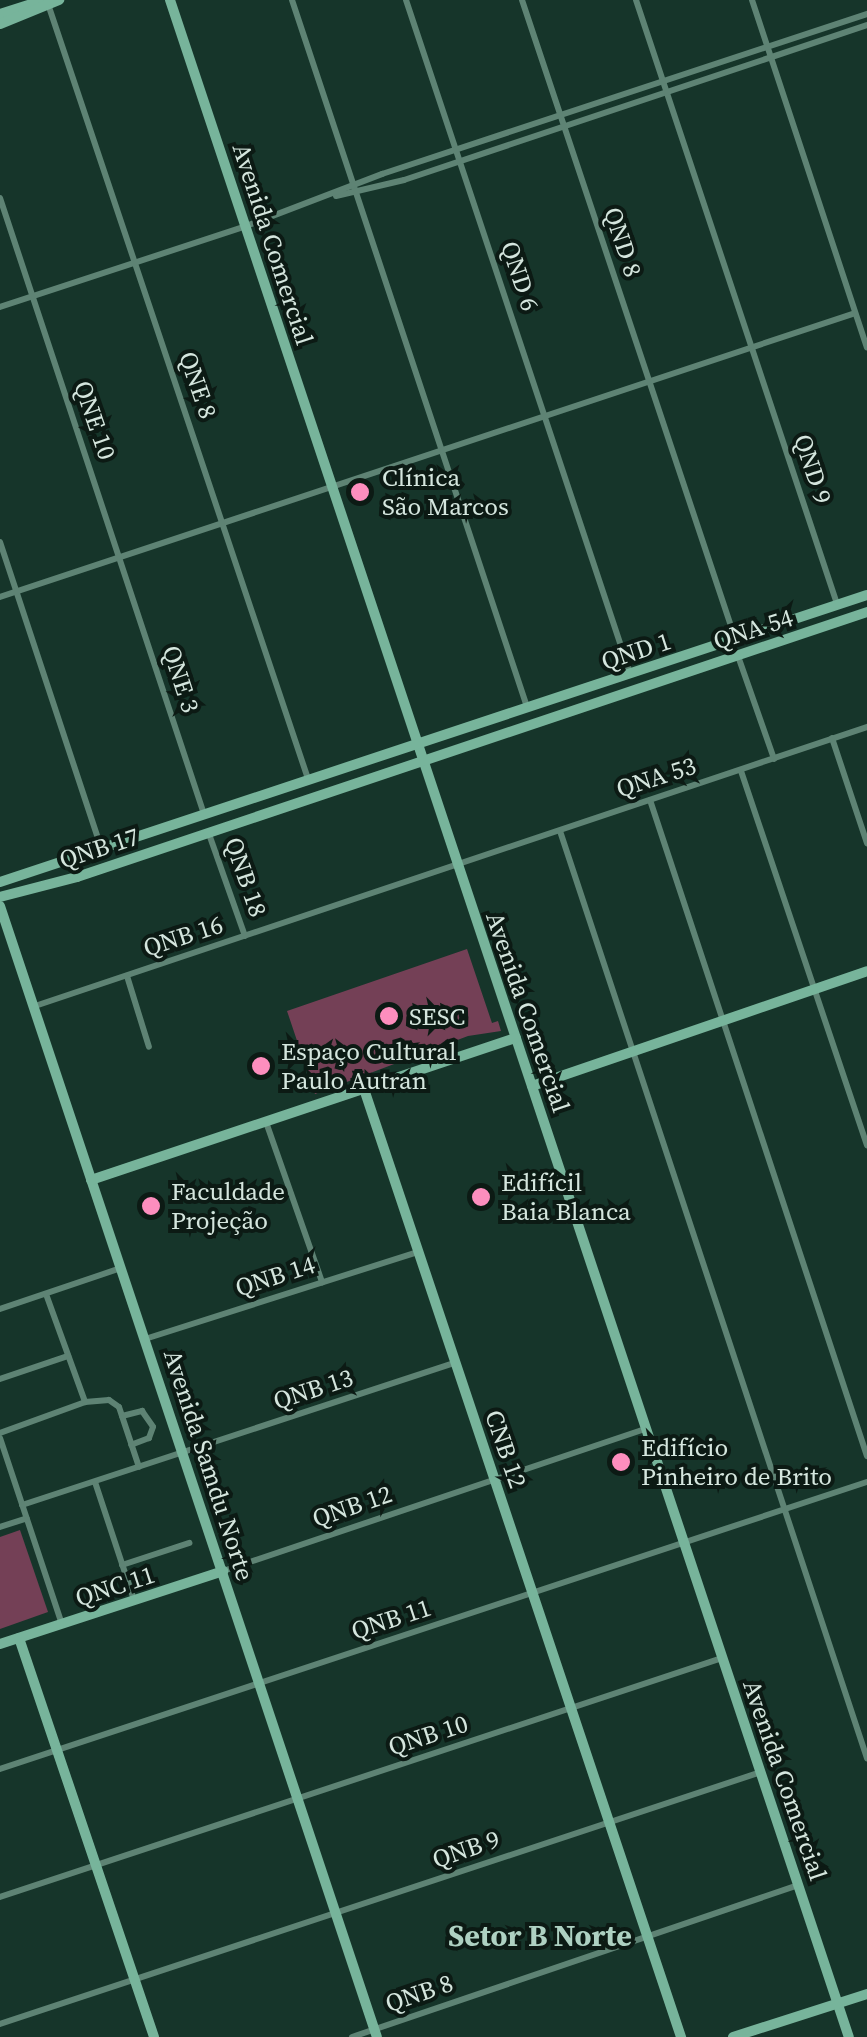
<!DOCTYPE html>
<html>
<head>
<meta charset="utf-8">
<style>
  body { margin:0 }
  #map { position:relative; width:867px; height:2037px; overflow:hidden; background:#16352a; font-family:"Source Serif 4",serif }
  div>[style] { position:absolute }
  .green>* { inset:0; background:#744056 }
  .street>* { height:6px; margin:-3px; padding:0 3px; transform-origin:3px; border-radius:3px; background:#5e8374 }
  .secondary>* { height:10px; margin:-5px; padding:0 5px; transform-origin:5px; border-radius:5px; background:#77b49b }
  .dots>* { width:28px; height:28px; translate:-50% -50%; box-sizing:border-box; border:5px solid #0c1a14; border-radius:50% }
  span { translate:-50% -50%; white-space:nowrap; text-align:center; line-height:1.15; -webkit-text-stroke:8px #0c1a14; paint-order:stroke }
  .street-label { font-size:25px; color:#d5e6de }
  .poi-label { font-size:25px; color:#d5e6de }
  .left { translate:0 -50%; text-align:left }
  .quarter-label { font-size:30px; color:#aed1c2; font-weight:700 }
</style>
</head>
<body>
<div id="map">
  <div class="green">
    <i style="clip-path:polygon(467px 949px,492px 1023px,498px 1021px,501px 1031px,468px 1036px,315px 1094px,287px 1011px)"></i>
    <i style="clip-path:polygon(20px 1530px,48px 1612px,0 1629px,0 1537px)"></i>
  </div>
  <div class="street">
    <i style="left:292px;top:0;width:745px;rotate:71.61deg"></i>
    <i style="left:406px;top:0;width:709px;rotate:71.59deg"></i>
    <i style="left:522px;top:0;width:673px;rotate:71.54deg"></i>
    <i style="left:636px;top:0;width:637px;rotate:71.59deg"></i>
    <i style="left:752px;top:0;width:366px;rotate:71.7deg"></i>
    <i style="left:48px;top:4px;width:817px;rotate:71.45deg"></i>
    <i style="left:336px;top:196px;width:70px;rotate:-13.2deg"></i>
    <i style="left:404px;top:180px;width:488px;rotate:-18.5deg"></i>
    <i style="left:0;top:198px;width:649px;rotate:71.68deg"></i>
    <i style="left:0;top:307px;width:259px;rotate:-18.2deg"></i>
    <i style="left:246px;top:226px;width:146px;rotate:-20.9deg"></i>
    <i style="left:382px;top:174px;width:511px;rotate:-18.26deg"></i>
    <i style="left:0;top:542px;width:322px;rotate:71.7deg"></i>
    <i style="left:0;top:597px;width:901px;rotate:-18.37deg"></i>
    <i style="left:738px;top:656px;width:109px;rotate:70.7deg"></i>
    <i style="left:832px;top:738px;width:111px;rotate:71.6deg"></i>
    <i style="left:741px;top:771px;width:395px;rotate:71.4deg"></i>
    <i style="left:650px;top:800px;width:691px;rotate:71.7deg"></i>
    <i style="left:560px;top:831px;width:977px;rotate:71.68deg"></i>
    <i style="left:209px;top:834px;width:108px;rotate:70.6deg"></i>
    <i style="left:127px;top:976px;width:74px;rotate:72.8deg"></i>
    <i style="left:35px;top:1006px;width:878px;rotate:-18.54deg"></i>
    <i style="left:266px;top:1122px;width:170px;rotate:70.7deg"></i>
    <i style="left:46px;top:1294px;width:115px;rotate:70.1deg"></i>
    <i style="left:0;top:1309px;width:128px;rotate:-18.7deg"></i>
    <i style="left:145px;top:1339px;width:286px;rotate:-17.7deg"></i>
    <i style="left:0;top:1379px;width:72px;rotate:-18.7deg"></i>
    <i style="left:122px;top:1416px;width:21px;rotate:-14deg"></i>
    <i style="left:142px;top:1411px;width:19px;rotate:55deg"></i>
    <i style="left:153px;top:1427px;width:12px;rotate:110deg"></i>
    <i style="left:149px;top:1438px;width:19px;rotate:159deg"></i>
    <i style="left:0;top:1433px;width:90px;rotate:-20deg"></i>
    <i style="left:85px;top:1402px;width:24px;rotate:-5deg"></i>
    <i style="left:109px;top:1400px;width:12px;rotate:35deg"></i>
    <i style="left:119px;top:1407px;width:63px;rotate:71.6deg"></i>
    <i style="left:0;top:1438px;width:196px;rotate:71.6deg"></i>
    <i style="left:95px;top:1482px;width:124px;rotate:71.7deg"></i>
    <i style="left:22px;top:1505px;width:456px;rotate:-18.2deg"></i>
    <i style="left:0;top:1527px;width:28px;rotate:-18deg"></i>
    <i style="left:122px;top:1565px;width:71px;rotate:-18.2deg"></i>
    <i style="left:223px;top:1571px;width:446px;rotate:-18.6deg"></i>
    <i style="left:0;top:1769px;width:913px;rotate:-18.32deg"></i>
    <i style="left:0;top:1897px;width:761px;rotate:-18.32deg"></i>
    <i style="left:0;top:2024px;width:802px;rotate:-18.32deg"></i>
    <i style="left:352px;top:2037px;width:472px;rotate:-18.8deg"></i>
  </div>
  <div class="secondary">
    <i style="left:170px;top:0;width:2147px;rotate:71.57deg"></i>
    <i style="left:0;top:14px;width:46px;rotate:-17.7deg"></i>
    <i style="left:0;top:24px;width:64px;rotate:-22.1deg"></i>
    <i style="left:0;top:882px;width:913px;rotate:-18.32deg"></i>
    <i style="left:0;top:897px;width:80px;rotate:-14.6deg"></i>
    <i style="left:77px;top:877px;width:833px;rotate:-18.54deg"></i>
    <i style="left:0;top:906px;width:1192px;rotate:71.57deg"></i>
    <i style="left:532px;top:1086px;width:354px;rotate:-18.9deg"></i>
    <i style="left:364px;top:1089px;width:1000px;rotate:71.51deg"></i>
    <i style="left:91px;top:1180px;width:448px;rotate:-18.5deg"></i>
    <i style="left:19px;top:1638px;width:421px;rotate:71.3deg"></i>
    <i style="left:0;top:1644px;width:235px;rotate:-18.1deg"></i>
    <i style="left:733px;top:2037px;width:141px;rotate:-17.8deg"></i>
  </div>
  <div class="dots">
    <i style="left:360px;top:492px;background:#fd8ebe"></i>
    <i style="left:389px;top:1016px;background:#fd8ebe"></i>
    <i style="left:261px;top:1066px;background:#fd8ebe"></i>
    <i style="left:481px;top:1197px;background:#fd8ebe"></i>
    <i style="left:151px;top:1206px;background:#fd8ebe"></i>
    <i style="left:621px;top:1462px;background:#fd8ebe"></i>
  </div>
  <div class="street-label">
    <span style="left:623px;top:242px;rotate:72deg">QND 8</span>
    <span style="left:273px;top:244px;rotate:72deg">Avenida Comercial</span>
    <span style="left:520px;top:276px;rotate:72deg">QND 6</span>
    <span style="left:198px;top:385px;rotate:71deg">QNE 8</span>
    <span style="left:95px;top:420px;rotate:71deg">QNE 10</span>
    <span style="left:813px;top:469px;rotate:72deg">QND 9</span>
    <span style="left:753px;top:629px;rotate:-18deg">QNA 54</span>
    <span style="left:636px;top:651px;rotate:-18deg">QND 1</span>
    <span style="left:181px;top:679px;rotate:72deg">QNE 3</span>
    <span style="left:656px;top:777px;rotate:-18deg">QNA 53</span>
    <span style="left:99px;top:848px;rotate:-18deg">QNB 17</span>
    <span style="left:246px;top:877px;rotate:71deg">QNB 18</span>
    <span style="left:183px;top:936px;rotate:-18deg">QNB 16</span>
    <span style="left:528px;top:1012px;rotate:71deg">Avenida Comercial</span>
    <span style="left:275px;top:1276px;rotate:-18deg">QNB 14</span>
    <span style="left:313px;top:1389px;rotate:-18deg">QNB 13</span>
    <span style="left:506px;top:1449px;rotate:71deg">CNB 12</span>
    <span style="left:209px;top:1465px;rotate:72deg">Avenida Samdu Norte</span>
    <span style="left:352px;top:1506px;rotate:-19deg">QNB 12</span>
    <span style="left:115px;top:1586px;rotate:-18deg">QNC 11</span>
    <span style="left:391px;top:1619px;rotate:-18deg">QNB 11</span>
    <span style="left:428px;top:1735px;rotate:-18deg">QNB 10</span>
    <span style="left:785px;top:1780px;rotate:71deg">Avenida Comercial</span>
    <span style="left:466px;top:1849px;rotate:-19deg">QNB 9</span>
    <span style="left:419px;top:1993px;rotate:-19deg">QNB 8</span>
  </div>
  <div class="poi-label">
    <span class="left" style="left:382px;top:492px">Clínica<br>São Marcos</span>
    <span class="left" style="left:409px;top:1016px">SESC</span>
    <span class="left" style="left:281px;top:1066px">Espaço Cultural<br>Paulo Autran</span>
    <span class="left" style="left:501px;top:1197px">Edifícil<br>Baia Blanca</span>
    <span class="left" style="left:171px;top:1206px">Faculdade<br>Projeção</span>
    <span class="left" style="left:641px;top:1462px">Edifício<br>Pinheiro de Brito</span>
  </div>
  <div class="quarter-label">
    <span style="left:540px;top:1936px">Setor B Norte</span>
  </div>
</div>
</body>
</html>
